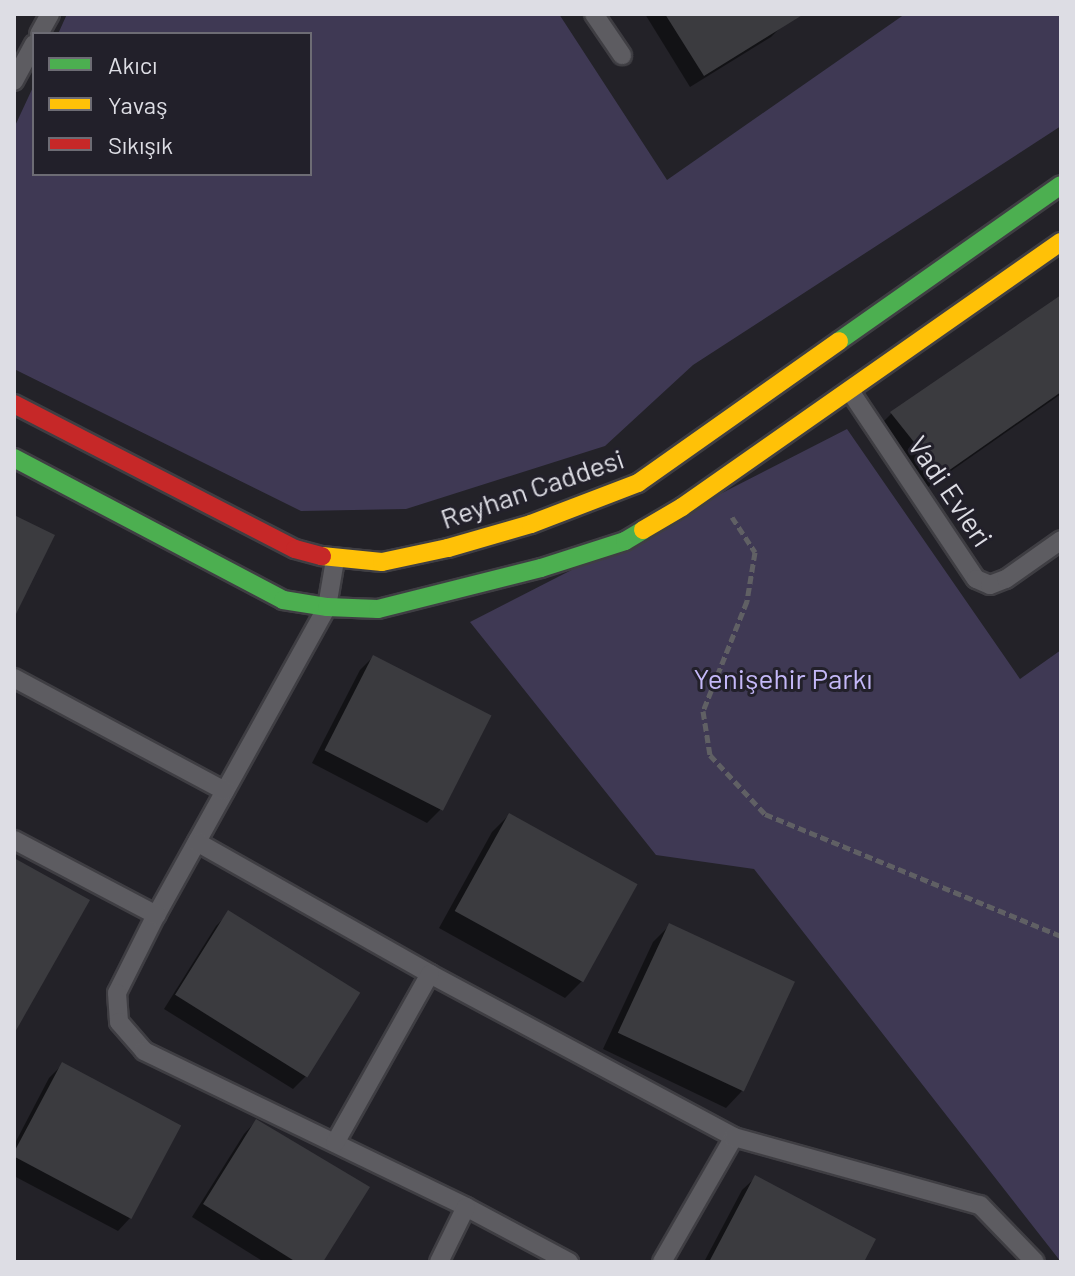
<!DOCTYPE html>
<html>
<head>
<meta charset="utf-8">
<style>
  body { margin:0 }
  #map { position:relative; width:1075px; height:1276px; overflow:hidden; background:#232228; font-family:Barlow,sans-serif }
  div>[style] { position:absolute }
  .green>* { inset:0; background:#3f3954 }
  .shadow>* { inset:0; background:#0007 }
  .building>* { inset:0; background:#3b3b3f; transform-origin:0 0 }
  .path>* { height:5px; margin-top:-2.5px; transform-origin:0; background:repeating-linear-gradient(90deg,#606064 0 8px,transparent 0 12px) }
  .roads { filter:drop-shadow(2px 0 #3f3e43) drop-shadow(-2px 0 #3f3e43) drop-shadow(0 2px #3f3e43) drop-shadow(0 -2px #3f3e43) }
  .lane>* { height:18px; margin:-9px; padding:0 9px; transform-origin:9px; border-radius:9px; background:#5d5c61 }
  .fast>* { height:18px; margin:-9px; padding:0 9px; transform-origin:9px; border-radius:9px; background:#4caf50 }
  .slow>* { height:18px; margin:-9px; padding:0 9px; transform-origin:9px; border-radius:9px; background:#ffc107 }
  .jam>* { height:18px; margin:-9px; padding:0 9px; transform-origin:9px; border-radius:9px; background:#c62828 }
  span { translate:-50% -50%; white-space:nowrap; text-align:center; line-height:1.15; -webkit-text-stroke:6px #22202a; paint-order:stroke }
  .street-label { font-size:28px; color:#dddde4 }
  .park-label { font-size:28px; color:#c4b8f8 }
  .frame { position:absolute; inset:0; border:16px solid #dddde4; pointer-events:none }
  .legend { position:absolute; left:32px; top:32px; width:280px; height:144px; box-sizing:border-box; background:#22202a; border:2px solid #6d6c74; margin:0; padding:10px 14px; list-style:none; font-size:24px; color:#dddde4 }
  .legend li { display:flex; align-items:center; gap:16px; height:40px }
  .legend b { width:40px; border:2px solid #6d6c74 }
</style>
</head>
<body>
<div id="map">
  <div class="green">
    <i style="clip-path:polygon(67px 14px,559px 14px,667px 180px,905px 14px,1061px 14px,1061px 126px,693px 365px,605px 446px,406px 509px,301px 511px,14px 369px,14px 128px,34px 85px,34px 174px,310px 174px,310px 34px,58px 34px)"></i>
    <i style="clip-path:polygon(847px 429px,1020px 679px,1061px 650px,1061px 1262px,754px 869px,656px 855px,470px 622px)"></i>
  </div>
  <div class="shadow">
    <i style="clip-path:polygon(645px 14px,777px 14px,784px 24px,771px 37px,690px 87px)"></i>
    <i style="clip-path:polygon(1061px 297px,1061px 394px,928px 487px,879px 426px,892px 413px)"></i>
    <i style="clip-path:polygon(373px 657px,488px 717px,440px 810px,427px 823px,312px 763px,360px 670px)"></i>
    <i style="clip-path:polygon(509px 815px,582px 981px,565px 998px,439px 928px,492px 832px)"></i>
    <i style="clip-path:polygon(229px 913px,306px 1076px,293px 1089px,164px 1009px,216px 926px)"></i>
    <i style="clip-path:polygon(670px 925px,742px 1091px,726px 1108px,603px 1049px,653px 942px)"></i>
    <i style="clip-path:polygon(62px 1065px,130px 1218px,118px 1231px,14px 1176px,14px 1145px,49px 1078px)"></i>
    <i style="clip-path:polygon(256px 1121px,321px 1262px,264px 1262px,192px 1217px,244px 1134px)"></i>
    <i style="clip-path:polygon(755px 1178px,861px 1262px,704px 1262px,742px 1190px)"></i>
  </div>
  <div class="building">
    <i style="clip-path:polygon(665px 14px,804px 14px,704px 76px)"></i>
    <i style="clip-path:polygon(1061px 295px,1061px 392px,941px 476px,890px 412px)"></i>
    <i style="clip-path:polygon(14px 515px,55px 535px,14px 618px)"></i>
    <i style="left:373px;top:655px;width:133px;height:107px;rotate:27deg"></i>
    <i style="left:509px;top:813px;width:147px;height:112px;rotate:29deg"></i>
    <i style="clip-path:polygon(14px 858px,90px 900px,14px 1034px)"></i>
    <i style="left:228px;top:910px;width:156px;height:100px;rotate:32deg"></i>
    <i style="left:669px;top:923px;width:139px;height:121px;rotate:25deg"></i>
    <i style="left:62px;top:1062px;width:135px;height:106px;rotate:28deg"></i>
    <i style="clip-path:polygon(256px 1119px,370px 1187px,323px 1262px,296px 1262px,203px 1204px)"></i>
    <i style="clip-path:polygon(755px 1175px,876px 1239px,864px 1262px,709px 1262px)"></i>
  </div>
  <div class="path">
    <i style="left:732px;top:517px;width:42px;rotate:56.7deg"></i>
    <i style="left:755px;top:552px;width:50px;rotate:99.3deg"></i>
    <i style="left:747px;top:601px;width:118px;rotate:111.8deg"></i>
    <i style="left:703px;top:711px;width:45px;rotate:81deg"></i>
    <i style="left:710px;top:755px;width:81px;rotate:47deg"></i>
    <i style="left:765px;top:814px;width:320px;rotate:22.4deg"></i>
  </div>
  <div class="roads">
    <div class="lane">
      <i style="left:594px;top:14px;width:50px;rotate:55.7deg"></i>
      <i style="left:39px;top:34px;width:23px;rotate:-61deg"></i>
      <i style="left:14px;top:81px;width:42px;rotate:-61.6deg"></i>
      <i style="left:850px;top:391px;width:226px;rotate:56.2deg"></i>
      <i style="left:976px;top:579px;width:15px;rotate:23deg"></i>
      <i style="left:990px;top:585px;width:17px;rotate:-21deg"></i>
      <i style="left:1006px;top:579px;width:67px;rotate:-35.3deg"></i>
      <i style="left:335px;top:560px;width:48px;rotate:99.7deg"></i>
      <i style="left:327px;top:607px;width:352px;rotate:119deg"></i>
      <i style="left:156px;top:915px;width:87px;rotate:116.6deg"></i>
      <i style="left:117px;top:993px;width:29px;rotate:86deg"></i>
      <i style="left:119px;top:1022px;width:38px;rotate:49deg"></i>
      <i style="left:144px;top:1051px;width:358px;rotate:25.8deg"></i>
      <i style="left:466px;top:1207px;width:117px;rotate:28.1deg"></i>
      <i style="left:14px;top:678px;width:239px;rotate:28.2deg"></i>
      <i style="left:14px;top:840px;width:161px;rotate:27.8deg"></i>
      <i style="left:197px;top:842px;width:268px;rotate:29.5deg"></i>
      <i style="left:430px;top:974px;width:345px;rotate:28.2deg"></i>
      <i style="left:335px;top:1143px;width:194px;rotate:-60.7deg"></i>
      <i style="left:439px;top:1262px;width:61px;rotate:-63.9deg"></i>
      <i style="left:662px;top:1262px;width:144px;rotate:-60.1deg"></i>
      <i style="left:734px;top:1137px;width:255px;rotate:15.5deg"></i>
      <i style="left:980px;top:1205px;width:79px;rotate:46deg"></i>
    </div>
    <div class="fast">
      <i style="left:839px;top:341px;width:271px;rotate:-35.1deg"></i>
      <i style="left:14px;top:458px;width:304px;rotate:27.8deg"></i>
      <i style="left:283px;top:600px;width:45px;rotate:9deg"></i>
      <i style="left:327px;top:607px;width:51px;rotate:2.2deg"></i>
      <i style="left:378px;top:609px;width:168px;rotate:-14.1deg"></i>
      <i style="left:541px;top:568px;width:88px;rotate:-17.8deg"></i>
      <i style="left:625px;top:541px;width:21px;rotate:-31deg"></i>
    </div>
    <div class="slow">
      <i style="left:643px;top:530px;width:45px;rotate:-30.5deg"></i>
      <i style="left:682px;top:507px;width:462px;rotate:-35deg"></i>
      <i style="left:322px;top:556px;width:60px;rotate:5.7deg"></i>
      <i style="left:382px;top:562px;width:67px;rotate:-12deg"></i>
      <i style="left:448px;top:548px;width:86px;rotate:-16.1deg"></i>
      <i style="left:531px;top:524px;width:115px;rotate:-21deg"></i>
      <i style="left:638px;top:483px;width:246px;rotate:-35.2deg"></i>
    </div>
    <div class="jam">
      <i style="left:14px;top:404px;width:316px;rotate:27.3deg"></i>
      <i style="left:295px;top:549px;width:28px;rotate:15deg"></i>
    </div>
  </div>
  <div class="street-label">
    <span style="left:532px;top:488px;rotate:-19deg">Reyhan Caddesi</span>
    <span style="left:951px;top:491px;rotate:56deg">Vadi Evleri</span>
  </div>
  <div class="park-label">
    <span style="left:783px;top:678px">Yenişehir Parkı</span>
  </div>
  <div class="frame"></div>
  <ul class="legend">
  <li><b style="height:10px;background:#4caf50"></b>Akıcı</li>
  <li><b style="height:10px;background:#ffc107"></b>Yavaş</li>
  <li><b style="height:10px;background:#c62828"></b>Sıkışık</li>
  </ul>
</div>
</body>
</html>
